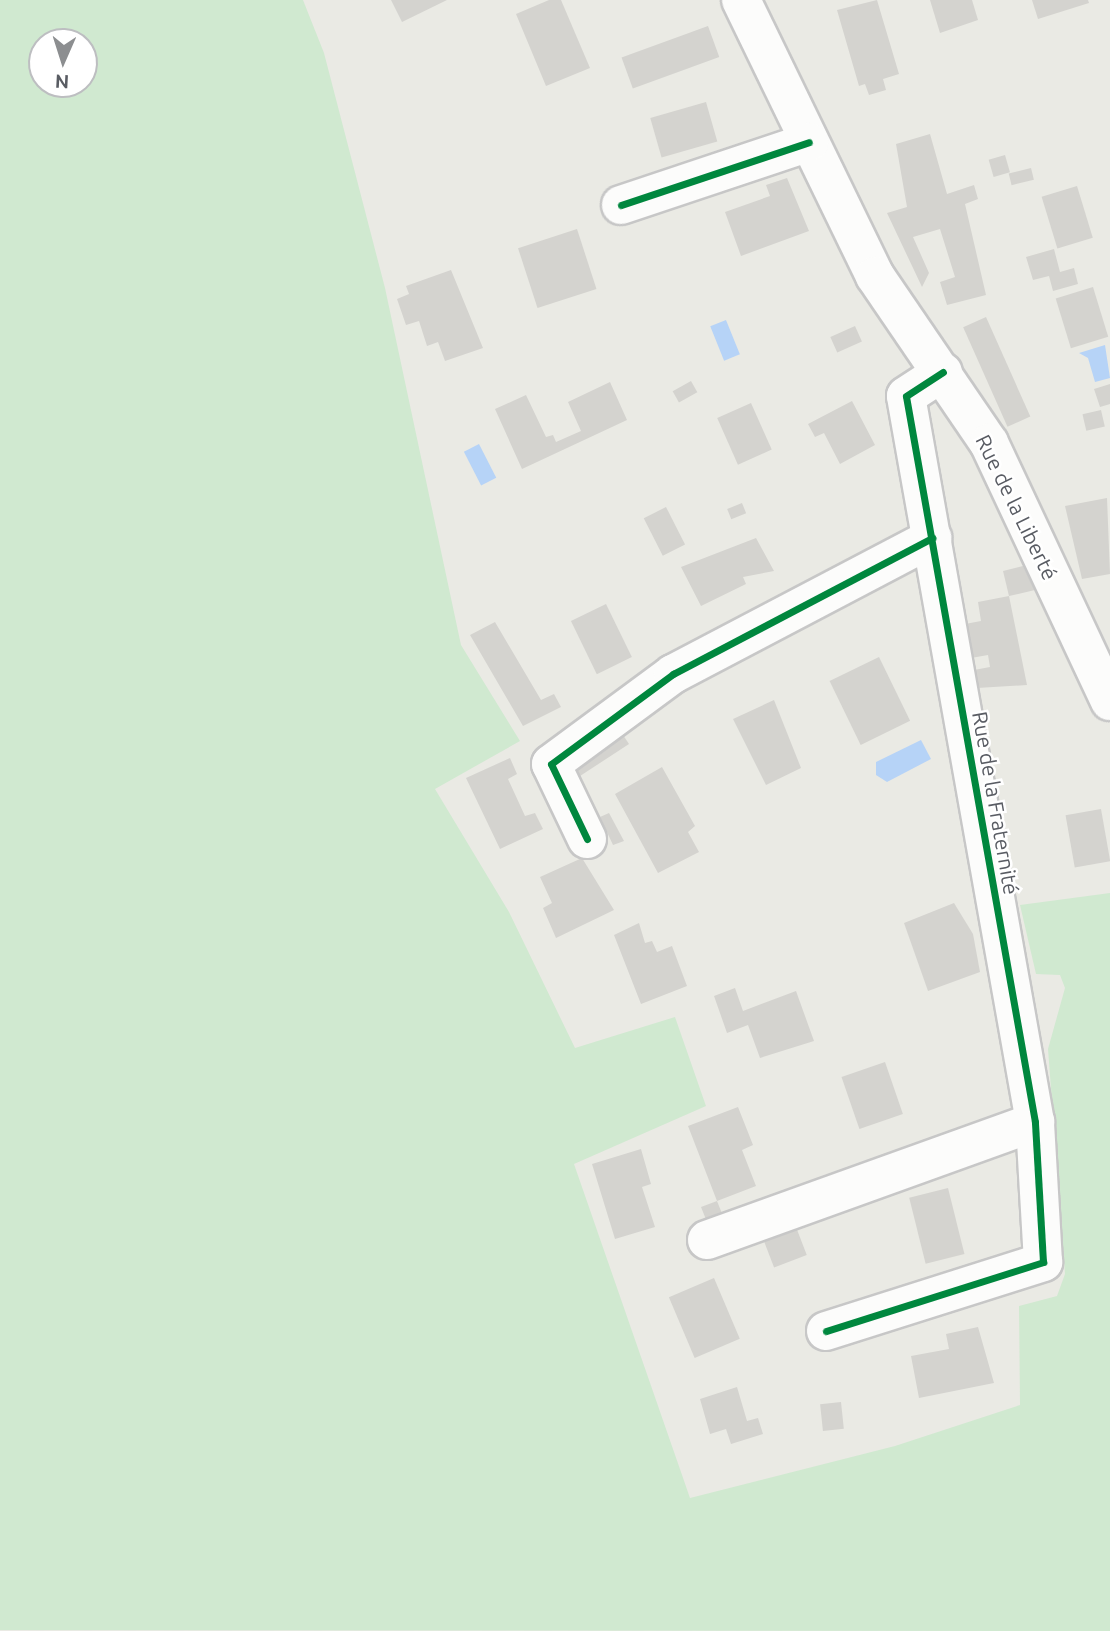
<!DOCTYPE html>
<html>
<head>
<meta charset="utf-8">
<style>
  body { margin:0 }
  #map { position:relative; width:1110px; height:1631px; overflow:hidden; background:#eaeae4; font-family:Ubuntu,sans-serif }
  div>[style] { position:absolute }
  .green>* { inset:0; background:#d0e9d0 }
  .water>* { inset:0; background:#b6d3f7; transform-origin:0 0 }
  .building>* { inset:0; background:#d4d3cf; transform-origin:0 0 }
  .roads { filter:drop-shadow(2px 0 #c7c7c7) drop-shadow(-2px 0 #c7c7c7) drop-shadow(0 2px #c7c7c7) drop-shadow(0 -2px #c7c7c7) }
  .minor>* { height:38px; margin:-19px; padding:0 19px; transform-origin:19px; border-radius:19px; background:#fcfcfb }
  .cycleway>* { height:7px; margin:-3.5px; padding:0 3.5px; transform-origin:3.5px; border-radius:3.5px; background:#00873e }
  span { translate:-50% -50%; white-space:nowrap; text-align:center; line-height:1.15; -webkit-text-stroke:5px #fff; paint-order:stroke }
  .street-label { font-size:21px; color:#595c63 }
  .north { position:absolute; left:28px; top:28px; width:70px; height:70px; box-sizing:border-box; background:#fff; border:2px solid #bdbec1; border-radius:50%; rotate:183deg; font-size:19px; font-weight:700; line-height:28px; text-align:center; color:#595c63 }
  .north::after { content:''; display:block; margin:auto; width:24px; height:32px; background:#8c8e90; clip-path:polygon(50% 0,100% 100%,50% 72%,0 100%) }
</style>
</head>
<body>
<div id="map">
  <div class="green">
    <i style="clip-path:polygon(evenodd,0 0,303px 0,324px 53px,385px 288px,461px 645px,520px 741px,435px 789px,509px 912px,575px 1048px,675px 1017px,706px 1106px,574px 1164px,690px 1498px,895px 1446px,1020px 1405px,1019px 1306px,1057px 1296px,1065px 1274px,1048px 1049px,1065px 988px,1060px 975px,1036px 974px,1020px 905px,1110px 893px,1110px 1631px,0 1630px,0 0,42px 42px,84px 42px,84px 84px,42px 84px,42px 42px)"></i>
  </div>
  <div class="water">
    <i style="left:726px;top:320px;width:37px;height:17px;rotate:68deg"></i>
    <i style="clip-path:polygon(1105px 345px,1110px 378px,1095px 382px,1088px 358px,1079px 353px)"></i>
    <i style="left:479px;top:444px;width:38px;height:17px;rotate:63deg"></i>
    <i style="clip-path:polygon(921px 740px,931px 759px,887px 782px,876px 775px,876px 762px)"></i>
  </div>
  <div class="building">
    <i style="clip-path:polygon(391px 0,447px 0,402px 22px)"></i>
    <i style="clip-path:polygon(549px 0,561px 0,590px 68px,546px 86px,516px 14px)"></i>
    <i style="clip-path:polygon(877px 0,899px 74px,883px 79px,886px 90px,869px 95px,865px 84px,859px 86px,837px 10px)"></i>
    <i style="clip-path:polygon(930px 0,972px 0,978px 20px,940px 33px)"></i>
    <i style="clip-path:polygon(1032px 0,1088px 0,1089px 3px,1038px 19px)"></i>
    <i style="left:708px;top:26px;width:33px;height:92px;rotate:70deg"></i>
    <i style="left:706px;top:102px;width:41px;height:58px;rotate:74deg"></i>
    <i style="clip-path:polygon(930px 134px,947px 194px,974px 185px,978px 199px,965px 204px,986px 295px,947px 305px,940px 282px,955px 277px,940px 229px,913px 237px,929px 273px,922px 287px,887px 213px,907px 207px,896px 144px)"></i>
    <i style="left:1005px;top:155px;width:18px;height:17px;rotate:74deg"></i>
    <i style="left:1031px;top:168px;width:12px;height:23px;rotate:76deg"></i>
    <i style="clip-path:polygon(787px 178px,809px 231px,741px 256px,725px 212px,770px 196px,766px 185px)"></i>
    <i style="left:1077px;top:186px;width:54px;height:37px;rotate:73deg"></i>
    <i style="left:577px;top:229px;width:63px;height:62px;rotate:72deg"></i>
    <i style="clip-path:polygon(1054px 249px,1060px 272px,1074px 268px,1078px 284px,1053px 291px,1049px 276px,1033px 280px,1026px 257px)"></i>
    <i style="clip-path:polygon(451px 270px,483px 348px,445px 361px,438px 342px,427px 346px,419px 321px,406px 325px,397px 299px,409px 294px,406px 286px)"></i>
    <i style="left:1093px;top:287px;width:52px;height:39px;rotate:73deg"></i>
    <i style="left:986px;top:317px;width:109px;height:25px;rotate:66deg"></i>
    <i style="left:855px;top:326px;width:17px;height:27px;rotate:66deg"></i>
    <i style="left:691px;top:381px;width:13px;height:21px;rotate:61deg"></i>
    <i style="clip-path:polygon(610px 382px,627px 420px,522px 469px,495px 409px,526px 395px,546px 437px,553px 435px,556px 442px,581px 431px,568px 402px)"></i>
    <i style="clip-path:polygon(1110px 384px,1110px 404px,1100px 407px,1094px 389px)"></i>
    <i style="clip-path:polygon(852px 401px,875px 445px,840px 464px,824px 433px,815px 437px,808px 424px)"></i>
    <i style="left:751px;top:403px;width:51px;height:37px;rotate:66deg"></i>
    <i style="left:1101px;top:410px;width:17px;height:19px;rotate:77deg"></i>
    <i style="clip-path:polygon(1107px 498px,1110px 574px,1082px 579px,1065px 506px)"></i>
    <i style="left:742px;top:503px;width:11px;height:16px;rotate:68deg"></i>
    <i style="left:666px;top:507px;width:42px;height:25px;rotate:63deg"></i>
    <i style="clip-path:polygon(756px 538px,774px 571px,743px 577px,746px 584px,701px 606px,681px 567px)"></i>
    <i style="clip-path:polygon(1023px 566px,1035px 590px,1009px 596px,1003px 571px)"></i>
    <i style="clip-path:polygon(1009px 596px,1027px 685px,977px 688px,974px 670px,990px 667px,988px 655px,971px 658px,965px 624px,981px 621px,978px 602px)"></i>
    <i style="left:606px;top:604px;width:59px;height:39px;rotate:64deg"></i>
    <i style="clip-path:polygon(495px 622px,541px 700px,554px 694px,561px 707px,523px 726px,470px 635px)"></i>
    <i style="left:879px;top:657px;width:71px;height:55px;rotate:64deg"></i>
    <i style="clip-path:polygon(774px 700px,801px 768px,766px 785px,733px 719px)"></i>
    <i style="clip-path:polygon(615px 723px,629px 744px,580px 776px,570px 755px)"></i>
    <i style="clip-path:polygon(510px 758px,517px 774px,508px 779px,525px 816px,535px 813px,543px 829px,500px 849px,466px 778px)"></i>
    <i style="clip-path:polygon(662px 767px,695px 826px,688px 832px,699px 852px,658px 873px,615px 794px)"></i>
    <i style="left:1101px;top:809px;width:53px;height:36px;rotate:80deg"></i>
    <i style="clip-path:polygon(609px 813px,624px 841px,613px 845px,600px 817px)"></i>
    <i style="clip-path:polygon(582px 858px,614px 910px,556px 938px,543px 908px,552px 903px,540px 877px)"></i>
    <i style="clip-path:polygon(954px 903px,973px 934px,980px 972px,928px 991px,904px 923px)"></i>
    <i style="clip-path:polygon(639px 923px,645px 943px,652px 941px,657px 952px,672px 946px,687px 986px,641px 1004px,614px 935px)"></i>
    <i style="clip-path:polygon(735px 988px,743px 1011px,796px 991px,814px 1041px,760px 1058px,748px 1025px,727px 1033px,714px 996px)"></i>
    <i style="left:885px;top:1062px;width:55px;height:46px;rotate:71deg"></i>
    <i style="clip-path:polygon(738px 1107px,753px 1145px,742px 1150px,756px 1186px,717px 1201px,723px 1216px,707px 1222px,701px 1207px,717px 1201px,688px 1126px)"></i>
    <i style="clip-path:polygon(641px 1149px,651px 1184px,642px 1187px,655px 1227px,615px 1239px,592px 1164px)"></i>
    <i style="left:948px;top:1188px;width:68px;height:40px;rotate:76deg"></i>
    <i style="left:796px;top:1227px;width:30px;height:35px;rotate:69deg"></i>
    <i style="left:714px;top:1278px;width:66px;height:49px;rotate:67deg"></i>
    <i style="clip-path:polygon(978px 1327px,994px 1383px,919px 1398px,911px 1356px,949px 1349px,946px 1334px)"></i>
    <i style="clip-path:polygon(737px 1387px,747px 1421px,758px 1418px,763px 1434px,731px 1444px,726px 1429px,710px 1434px,700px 1399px)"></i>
    <i style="left:841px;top:1402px;width:27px;height:21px;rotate:84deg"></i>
  </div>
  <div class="roads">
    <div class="minor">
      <i style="left:741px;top:0;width:307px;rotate:64.1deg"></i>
      <i style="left:875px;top:276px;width:202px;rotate:55.7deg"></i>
      <i style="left:989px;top:443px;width:285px;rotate:64.9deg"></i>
      <i style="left:621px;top:205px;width:198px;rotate:-18.5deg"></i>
      <i style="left:587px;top:839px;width:83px;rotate:-115.6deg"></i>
      <i style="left:551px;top:764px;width:152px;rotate:-36.4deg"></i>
      <i style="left:673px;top:674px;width:293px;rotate:-27.7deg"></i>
      <i style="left:707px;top:1240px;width:349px;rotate:-19.8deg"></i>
      <i style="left:826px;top:1331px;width:228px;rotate:-17.6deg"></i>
      <i style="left:1043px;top:1262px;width:140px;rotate:-93.3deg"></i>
      <i style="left:1035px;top:1122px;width:737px;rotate:-100.08deg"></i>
      <i style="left:906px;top:396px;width:44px;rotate:-33deg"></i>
    </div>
  </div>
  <div class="cycleway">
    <i style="left:621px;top:205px;width:198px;rotate:-18.5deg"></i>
    <i style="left:587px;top:839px;width:83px;rotate:-115.6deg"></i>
    <i style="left:551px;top:764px;width:152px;rotate:-36.4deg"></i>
    <i style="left:673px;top:674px;width:293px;rotate:-27.7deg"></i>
    <i style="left:826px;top:1331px;width:228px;rotate:-17.6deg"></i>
    <i style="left:1043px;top:1262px;width:140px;rotate:-93.3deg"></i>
    <i style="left:1035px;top:1122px;width:737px;rotate:-100.08deg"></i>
    <i style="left:906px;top:396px;width:44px;rotate:-33deg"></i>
  </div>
  <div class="street-label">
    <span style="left:1017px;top:507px;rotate:64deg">Rue de la Liberté</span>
    <span style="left:996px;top:803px;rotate:80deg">Rue de la Fraternité</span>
  </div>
  <div class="north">N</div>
</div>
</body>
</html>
